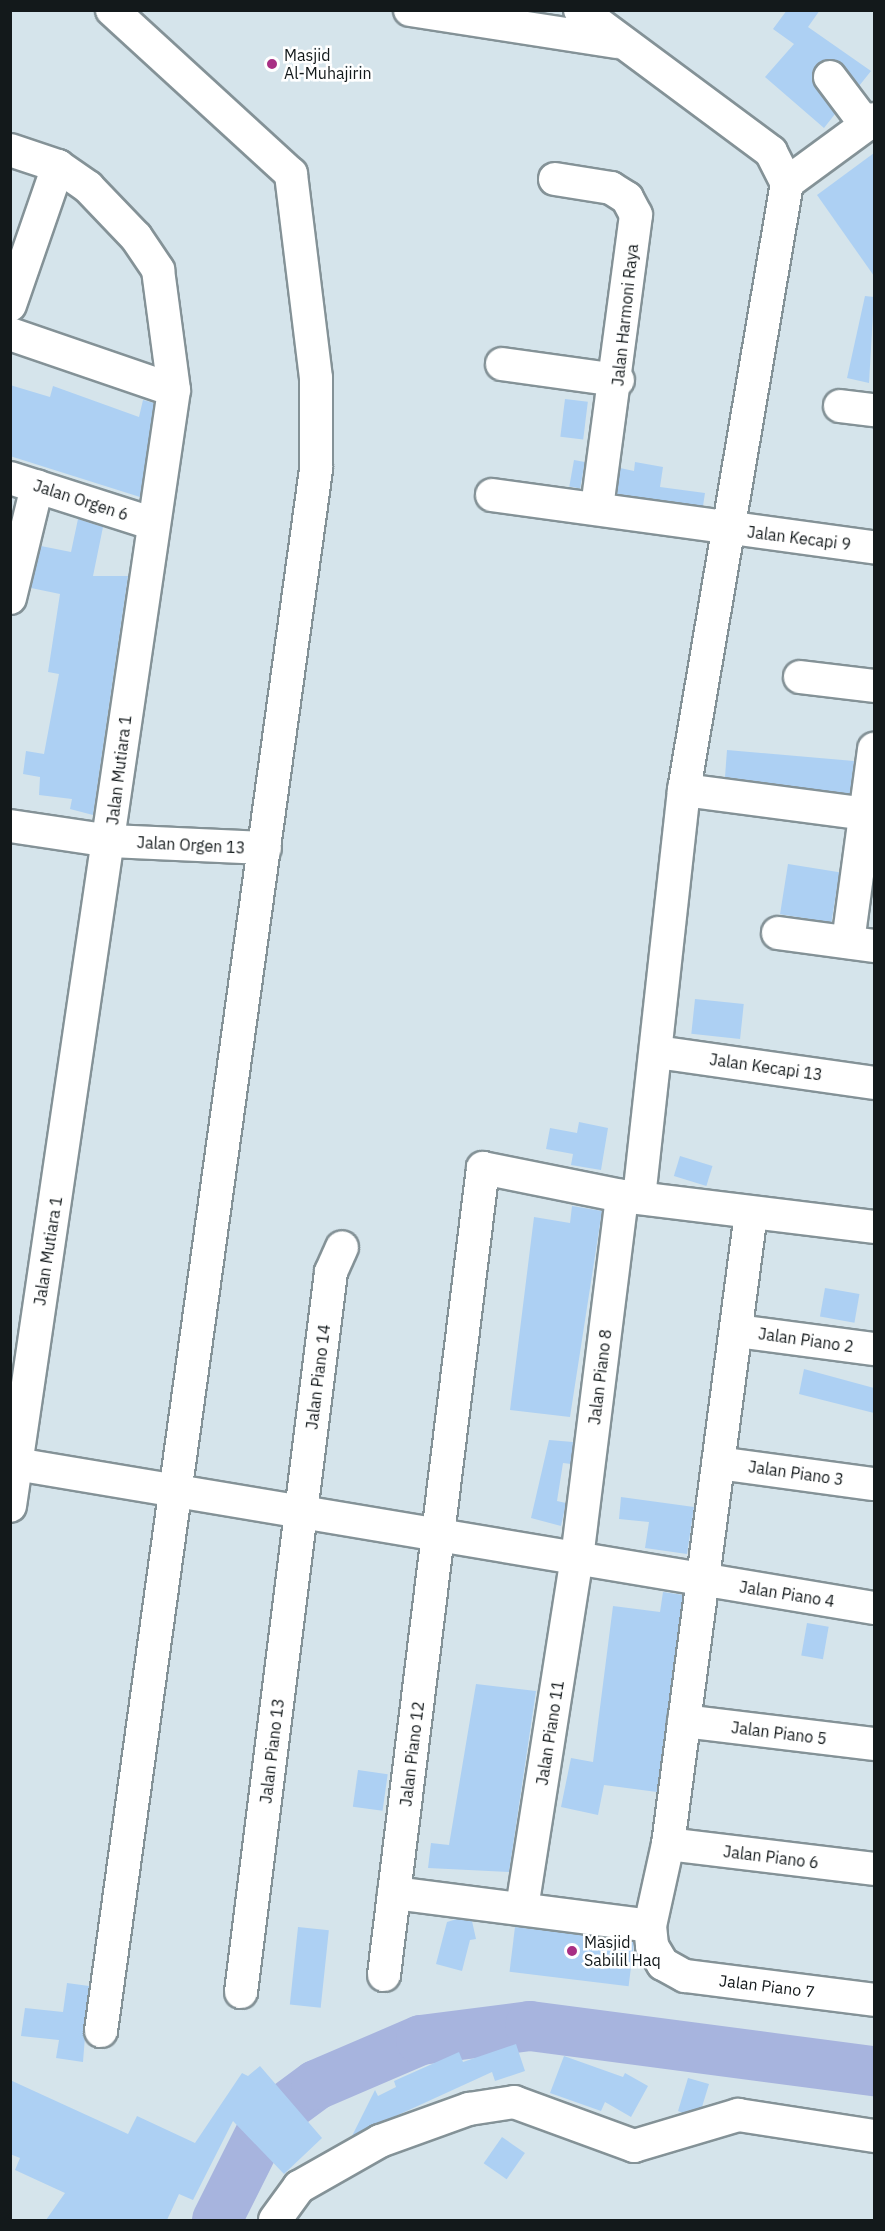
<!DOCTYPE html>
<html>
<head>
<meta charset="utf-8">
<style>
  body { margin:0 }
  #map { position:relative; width:885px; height:2231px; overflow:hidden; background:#d5e4eb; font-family:"IBM Plex Sans",sans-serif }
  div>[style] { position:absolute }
  .river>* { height:50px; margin:-25px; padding:0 25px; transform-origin:25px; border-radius:25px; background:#a7b4de }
  .building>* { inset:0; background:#add0f3; transform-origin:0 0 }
  .roads { filter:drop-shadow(2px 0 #849297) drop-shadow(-2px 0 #849297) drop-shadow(0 2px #849297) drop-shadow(0 -2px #849297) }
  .minor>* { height:32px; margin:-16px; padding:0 16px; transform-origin:16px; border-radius:16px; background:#fff }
  .dots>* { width:16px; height:16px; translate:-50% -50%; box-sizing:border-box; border:3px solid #fff; border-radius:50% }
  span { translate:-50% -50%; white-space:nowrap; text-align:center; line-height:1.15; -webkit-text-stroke:5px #fff; paint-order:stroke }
  .poi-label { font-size:16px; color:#13191b }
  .left { translate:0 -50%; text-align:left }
  .street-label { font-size:16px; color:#13191b }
  .frame { position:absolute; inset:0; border:12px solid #13191b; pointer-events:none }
</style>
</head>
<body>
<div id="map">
  <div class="river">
    <i style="left:217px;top:2220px;width:110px;rotate:-63.4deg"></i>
    <i style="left:266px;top:2122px;width:62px;rotate:-36.5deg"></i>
    <i style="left:316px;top:2085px;width:114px;rotate:-23.2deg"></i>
    <i style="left:421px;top:2040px;width:110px;rotate:-7.3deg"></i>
    <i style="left:530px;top:2026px;width:347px;rotate:7.5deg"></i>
  </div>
  <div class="building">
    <i style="clip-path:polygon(787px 10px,820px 10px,808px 27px,871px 71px,859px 86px,838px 61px,819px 63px,812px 80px,835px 114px,824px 128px,765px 77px,794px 44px,773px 29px)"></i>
    <i style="clip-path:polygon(874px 153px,874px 276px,817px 195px)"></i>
    <i style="clip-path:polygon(865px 296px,874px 297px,869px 383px,847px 378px)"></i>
    <i style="clip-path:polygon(10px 385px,50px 397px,53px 386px,139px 417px,143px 400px,154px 403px,140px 497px,10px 456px)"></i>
    <i style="left:565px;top:399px;width:23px;height:38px;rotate:7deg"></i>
    <i style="left:574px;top:460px;width:11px;height:27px;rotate:10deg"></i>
    <i style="clip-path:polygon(635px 462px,663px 467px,660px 487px,705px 493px,703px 506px,617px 494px,620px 468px,634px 471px)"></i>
    <i style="clip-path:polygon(78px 519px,103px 527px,93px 576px,128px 576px,93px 815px,70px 809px,72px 799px,39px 795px,40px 777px,23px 774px,26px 751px,44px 754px,59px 674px,48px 672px,60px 594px,31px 588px,41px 546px,71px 552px)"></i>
    <i style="clip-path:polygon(727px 750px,854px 761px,850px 794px,725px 777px)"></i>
    <i style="left:788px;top:864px;width:52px;height:51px;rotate:9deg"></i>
    <i style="left:695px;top:999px;width:49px;height:35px;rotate:6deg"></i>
    <i style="clip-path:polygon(579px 1122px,608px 1128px,601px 1170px,571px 1165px,573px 1154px,546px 1149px,550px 1128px,577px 1133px)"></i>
    <i style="left:680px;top:1156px;width:34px;height:21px;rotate:17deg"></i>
    <i style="clip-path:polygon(572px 1206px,602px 1211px,570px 1417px,510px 1410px,534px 1217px,570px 1223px)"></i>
    <i style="left:825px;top:1288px;width:35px;height:29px;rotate:10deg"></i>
    <i style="clip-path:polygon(804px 1369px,874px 1388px,874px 1413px,799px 1394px)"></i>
    <i style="clip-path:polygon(549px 1440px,573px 1442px,571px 1464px,563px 1463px,557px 1501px,566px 1503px,561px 1526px,531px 1518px)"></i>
    <i style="clip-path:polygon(621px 1497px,694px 1507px,687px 1554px,645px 1548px,649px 1522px,619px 1519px)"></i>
    <i style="clip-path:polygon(663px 1592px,683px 1595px,657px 1792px,604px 1785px,598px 1815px,561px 1807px,571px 1758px,593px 1762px,613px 1606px,660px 1612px)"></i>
    <i style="left:807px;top:1623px;width:22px;height:33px;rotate:10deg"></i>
    <i style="clip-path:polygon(476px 1684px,536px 1691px,509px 1872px,428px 1868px,431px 1843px,449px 1845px)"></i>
    <i style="left:358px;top:1770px;width:30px;height:37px;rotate:8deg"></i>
    <i style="clip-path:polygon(457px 1919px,472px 1921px,476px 1939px,470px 1940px,462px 1971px,436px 1964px,447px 1922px)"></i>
    <i style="left:298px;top:1927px;width:31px;height:78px;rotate:6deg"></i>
    <i style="left:515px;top:1927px;width:120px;height:45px;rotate:7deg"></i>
    <i style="clip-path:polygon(67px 1983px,89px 1986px,83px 2062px,56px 2058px,59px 2040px,21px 2036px,25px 2008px,63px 2012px)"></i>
    <i style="clip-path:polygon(516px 2044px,525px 2071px,495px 2081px,492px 2072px,352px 2136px,375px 2090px,378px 2096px,396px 2087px,394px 2081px,459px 2052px,463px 2062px)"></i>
    <i style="clip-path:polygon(564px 2056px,623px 2077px,625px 2073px,648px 2086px,631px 2117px,605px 2102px,601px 2111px,550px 2093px)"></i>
    <i style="clip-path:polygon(260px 2066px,322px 2138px,284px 2174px,233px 2121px,193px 2200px,179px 2194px,167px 2220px,46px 2220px,65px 2193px,15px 2170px,20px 2158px,10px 2154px,10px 2080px,128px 2134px,137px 2116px,195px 2143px,242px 2073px,248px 2076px)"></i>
    <i style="clip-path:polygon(688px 2078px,709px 2084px,702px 2107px,683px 2113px,678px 2111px)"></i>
    <i style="left:502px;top:2137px;width:28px;height:32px;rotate:35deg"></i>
  </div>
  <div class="roads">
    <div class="minor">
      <i style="left:410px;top:10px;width:209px;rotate:8.8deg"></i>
      <i style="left:580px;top:10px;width:238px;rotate:36.6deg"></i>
      <i style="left:771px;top:152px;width:35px;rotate:63deg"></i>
      <i style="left:787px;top:183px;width:616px;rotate:99.63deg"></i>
      <i style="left:684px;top:790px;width:408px;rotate:96.3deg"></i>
      <i style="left:830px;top:77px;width:60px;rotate:53.1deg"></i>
      <i style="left:10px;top:150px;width:51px;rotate:18.4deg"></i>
      <i style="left:58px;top:166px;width:37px;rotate:35deg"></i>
      <i style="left:88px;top:187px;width:69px;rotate:46.2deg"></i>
      <i style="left:136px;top:237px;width:40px;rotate:56deg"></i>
      <i style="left:158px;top:270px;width:121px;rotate:82.4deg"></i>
      <i style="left:174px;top:390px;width:1128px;rotate:98.36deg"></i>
      <i style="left:555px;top:179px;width:57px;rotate:9.1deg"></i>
      <i style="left:611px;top:188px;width:19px;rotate:32deg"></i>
      <i style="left:627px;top:198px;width:19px;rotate:62deg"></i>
      <i style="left:636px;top:215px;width:296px;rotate:97.6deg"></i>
      <i style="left:787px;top:183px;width:108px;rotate:-36.3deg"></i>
      <i style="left:10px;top:305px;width:147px;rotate:-70.9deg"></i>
      <i style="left:10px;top:334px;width:173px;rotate:18.9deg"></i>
      <i style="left:502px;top:364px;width:117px;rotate:7.9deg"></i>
      <i style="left:840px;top:406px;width:34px;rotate:7deg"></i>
      <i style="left:10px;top:478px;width:148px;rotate:17.7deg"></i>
      <i style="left:492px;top:495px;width:386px;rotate:7.8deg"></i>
      <i style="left:10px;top:598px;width:115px;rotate:-76.4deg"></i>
      <i style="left:800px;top:677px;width:75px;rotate:6.9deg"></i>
      <i style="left:684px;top:790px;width:192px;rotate:7.5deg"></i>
      <i style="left:10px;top:826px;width:101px;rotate:8.5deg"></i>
      <i style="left:110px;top:841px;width:155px;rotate:2.6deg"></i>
      <i style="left:778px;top:933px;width:97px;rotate:7.7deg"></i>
      <i style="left:848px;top:942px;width:195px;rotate:-82.3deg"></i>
      <i style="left:657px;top:1052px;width:219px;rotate:8.1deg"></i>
      <i style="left:751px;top:1213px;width:636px;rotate:97.49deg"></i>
      <i style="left:668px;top:1844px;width:84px;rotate:102.4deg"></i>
      <i style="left:650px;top:1926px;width:20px;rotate:84deg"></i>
      <i style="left:652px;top:1946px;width:21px;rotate:59deg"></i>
      <i style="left:663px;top:1964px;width:25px;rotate:29deg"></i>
      <i style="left:685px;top:1976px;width:191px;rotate:7.2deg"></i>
      <i style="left:737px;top:1331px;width:138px;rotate:7.5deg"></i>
      <i style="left:10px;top:1463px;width:876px;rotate:9.53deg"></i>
      <i style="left:718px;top:1463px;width:157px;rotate:7.7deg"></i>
      <i style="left:684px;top:1721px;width:191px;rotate:6.9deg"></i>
      <i style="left:668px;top:1844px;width:208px;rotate:6.9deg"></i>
      <i style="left:394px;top:1893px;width:258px;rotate:7.3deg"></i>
      <i style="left:522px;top:1908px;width:354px;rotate:-81.1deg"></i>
      <i style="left:577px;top:1558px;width:365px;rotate:-82.9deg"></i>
      <i style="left:384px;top:1975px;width:813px;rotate:-83.01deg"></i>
      <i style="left:483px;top:1168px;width:142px;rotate:11.4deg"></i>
      <i style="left:622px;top:1196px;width:254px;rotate:7deg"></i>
      <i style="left:241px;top:1992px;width:726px;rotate:-82.87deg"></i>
      <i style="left:331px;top:1272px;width:27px;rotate:-66deg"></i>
      <i style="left:101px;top:2031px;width:1577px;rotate:-82.16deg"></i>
      <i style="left:316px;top:469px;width:91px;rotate:-90deg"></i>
      <i style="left:316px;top:378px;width:206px;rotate:-97deg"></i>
      <i style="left:291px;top:174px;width:243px;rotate:-137.5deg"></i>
      <i style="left:275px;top:2220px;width:41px;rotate:-54deg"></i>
      <i style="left:299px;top:2187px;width:93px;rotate:-29.6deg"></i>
      <i style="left:380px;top:2141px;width:95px;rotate:-19.8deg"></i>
      <i style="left:469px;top:2109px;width:46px;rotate:-8.8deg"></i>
      <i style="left:514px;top:2102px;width:128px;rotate:20.1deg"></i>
      <i style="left:634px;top:2146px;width:109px;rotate:-16.6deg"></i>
      <i style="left:738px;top:2115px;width:138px;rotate:8.8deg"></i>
    </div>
  </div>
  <div class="dots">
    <i style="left:272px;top:64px;background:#a82f84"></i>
    <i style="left:572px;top:1951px;background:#a82f84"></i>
  </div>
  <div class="poi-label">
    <span class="left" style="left:284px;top:64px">Masjid<br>Al-Muhajirin</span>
    <span class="left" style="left:584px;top:1951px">Masjid<br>Sabilil Haq</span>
  </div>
  <div class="street-label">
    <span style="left:625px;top:315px;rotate:-84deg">Jalan Harmoni Raya</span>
    <span style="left:81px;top:500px;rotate:18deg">Jalan Orgen 6</span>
    <span style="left:799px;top:538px;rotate:7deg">Jalan Kecapi 9</span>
    <span style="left:119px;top:770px;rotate:-83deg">Jalan Mutiara 1</span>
    <span style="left:191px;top:845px;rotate:3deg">Jalan Orgen 13</span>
    <span style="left:766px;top:1067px;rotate:8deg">Jalan Kecapi 13</span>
    <span style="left:48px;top:1251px;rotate:-81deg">Jalan Mutiara 1</span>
    <span style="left:806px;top:1340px;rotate:8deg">Jalan Piano 2</span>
    <span style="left:318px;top:1377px;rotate:-83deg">Jalan Piano 14</span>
    <span style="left:600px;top:1377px;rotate:-83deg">Jalan Piano 8</span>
    <span style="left:796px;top:1473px;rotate:8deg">Jalan Piano 3</span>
    <span style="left:787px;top:1594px;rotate:9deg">Jalan Piano 4</span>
    <span style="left:550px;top:1733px;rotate:-81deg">Jalan Piano 11</span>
    <span style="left:779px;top:1733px;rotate:7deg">Jalan Piano 5</span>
    <span style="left:272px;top:1751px;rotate:-83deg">Jalan Piano 13</span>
    <span style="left:412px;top:1754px;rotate:-83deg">Jalan Piano 12</span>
    <span style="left:771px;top:1857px;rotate:7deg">Jalan Piano 6</span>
    <span style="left:767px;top:1986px;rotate:7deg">Jalan Piano 7</span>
  </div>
  <div class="frame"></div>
</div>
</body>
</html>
